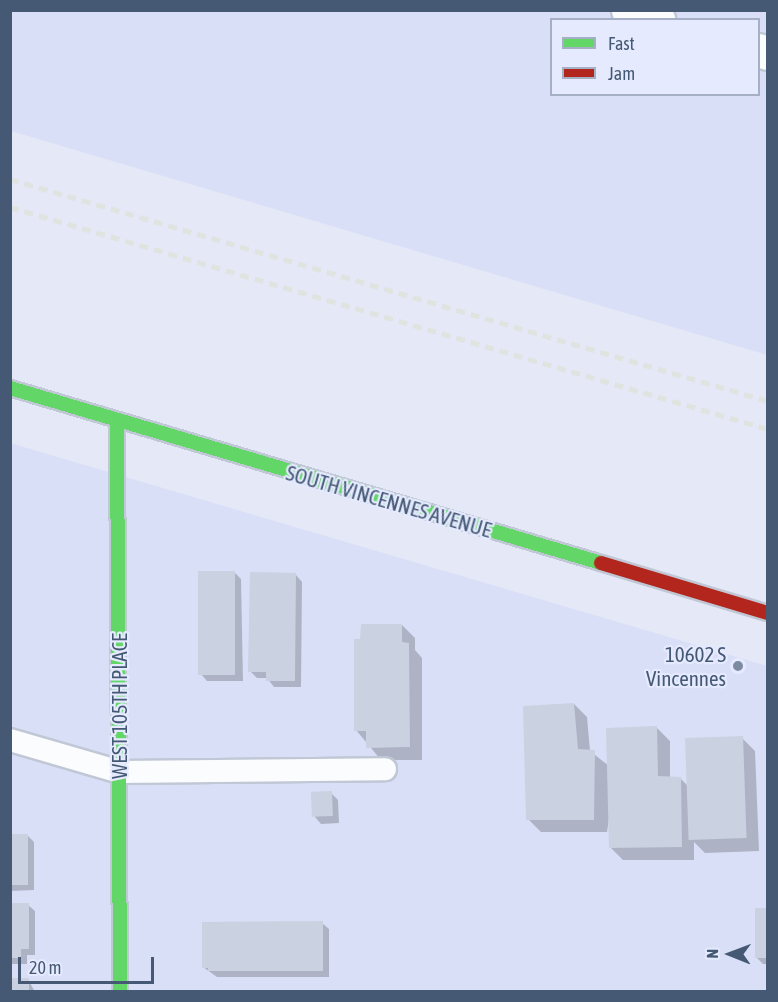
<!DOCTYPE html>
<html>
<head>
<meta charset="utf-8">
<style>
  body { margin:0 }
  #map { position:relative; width:778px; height:1002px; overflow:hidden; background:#e5e8f6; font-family:"Asap Condensed",sans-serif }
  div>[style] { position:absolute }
  .residential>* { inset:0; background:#d9dff7 }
  .shadow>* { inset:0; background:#0003 }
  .building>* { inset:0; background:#cad1e0; transform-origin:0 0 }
  .roads { filter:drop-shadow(2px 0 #c0c7d5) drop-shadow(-2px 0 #c0c7d5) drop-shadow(0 2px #c0c7d5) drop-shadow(0 -2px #c0c7d5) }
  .lane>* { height:22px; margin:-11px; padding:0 11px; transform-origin:11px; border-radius:11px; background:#fbfcfe }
  .street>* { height:33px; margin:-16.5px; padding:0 16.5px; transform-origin:16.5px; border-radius:16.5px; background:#fbfcfe }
  .fast>* { height:14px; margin:-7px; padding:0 7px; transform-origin:7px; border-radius:7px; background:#63d668 }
  .jam>* { height:14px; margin:-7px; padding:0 7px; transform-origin:7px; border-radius:7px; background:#b3261e }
  .rail>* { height:4.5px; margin-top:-2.25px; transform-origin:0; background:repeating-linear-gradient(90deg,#e0e4e1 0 9px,transparent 0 15px) }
  .dots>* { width:16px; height:16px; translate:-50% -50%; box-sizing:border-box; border:3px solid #e5eaff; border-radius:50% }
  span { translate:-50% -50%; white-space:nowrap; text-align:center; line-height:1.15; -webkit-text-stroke:4.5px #e5eaff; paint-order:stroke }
  .street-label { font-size:21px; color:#455974 }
  .poi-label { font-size:21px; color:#455974 }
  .right { translate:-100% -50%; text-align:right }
  .frame { position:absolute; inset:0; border:12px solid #455974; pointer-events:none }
  .legend { position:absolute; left:550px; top:18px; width:210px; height:78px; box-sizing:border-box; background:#e5eaff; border:2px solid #a5b0c7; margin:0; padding:8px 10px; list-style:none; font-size:18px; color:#455974 }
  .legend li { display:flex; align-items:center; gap:12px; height:30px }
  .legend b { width:30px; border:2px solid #a5b0c7 }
  .north { position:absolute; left:700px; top:924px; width:60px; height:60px; -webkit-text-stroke:4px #e5eaff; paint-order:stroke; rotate:271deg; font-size:16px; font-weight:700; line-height:24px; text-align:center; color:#455974 }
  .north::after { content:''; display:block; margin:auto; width:21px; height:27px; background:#455974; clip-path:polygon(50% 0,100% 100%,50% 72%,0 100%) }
  .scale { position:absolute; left:18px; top:957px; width:136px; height:27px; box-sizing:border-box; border:3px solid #455974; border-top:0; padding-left:8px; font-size:18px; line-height:21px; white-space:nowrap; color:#455974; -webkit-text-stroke:4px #e5eaff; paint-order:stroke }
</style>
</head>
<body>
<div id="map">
  <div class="residential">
    <i style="clip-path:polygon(evenodd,10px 11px,767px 11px,767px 355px,11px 131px,10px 11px,552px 20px,758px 20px,758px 94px,552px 94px,552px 20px)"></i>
    <i style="clip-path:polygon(10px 443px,767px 666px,767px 991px,11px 991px)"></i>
  </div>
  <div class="shadow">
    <i style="clip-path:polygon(234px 572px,241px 579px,243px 681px,207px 681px,201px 674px)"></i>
    <i style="clip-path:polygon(296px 575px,302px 582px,301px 687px,274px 687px,267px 678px,257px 678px,250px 671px)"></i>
    <i style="clip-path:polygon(402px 625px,415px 638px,415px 650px,422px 658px,422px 760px,381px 760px,356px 730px,362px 641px)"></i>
    <i style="clip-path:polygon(574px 704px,587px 717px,590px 751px,609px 766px,657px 728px,670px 741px,670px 778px,680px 778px,689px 787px,742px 738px,755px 751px,759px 851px,705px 853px,694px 842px,694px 860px,623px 860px,610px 847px,610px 812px,607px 832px,541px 832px,528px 819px)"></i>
    <i style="clip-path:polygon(331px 793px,338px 800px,339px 823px,321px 824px,315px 817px)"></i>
    <i style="clip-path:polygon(10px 835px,27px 835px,34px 842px,34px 890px,10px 891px)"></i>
    <i style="clip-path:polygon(10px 904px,28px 905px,35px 911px,35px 955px,27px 955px,27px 964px,10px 964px)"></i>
    <i style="clip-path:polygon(768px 910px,768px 964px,763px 964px,756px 957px)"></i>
    <i style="clip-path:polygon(322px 923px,329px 929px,329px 977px,217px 977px,203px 967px)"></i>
    <i style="clip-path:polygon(28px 979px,35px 992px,10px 992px)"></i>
  </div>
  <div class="building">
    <i style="left:198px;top:571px;width:37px;height:104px"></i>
    <i style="clip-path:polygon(250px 572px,296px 573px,295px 681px,266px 681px,266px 672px,248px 672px)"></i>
    <i style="clip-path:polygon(361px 624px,402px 624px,402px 642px,409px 643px,410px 747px,366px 748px,366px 731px,354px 731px,354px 639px,360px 639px)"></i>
    <i style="clip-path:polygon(574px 703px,578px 749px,595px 750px,594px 820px,526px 820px,523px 706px)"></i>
    <i style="clip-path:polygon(657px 726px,658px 776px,681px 777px,682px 847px,609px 848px,606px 728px)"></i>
    <i style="left:743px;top:736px;width:102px;height:58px;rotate:88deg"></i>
    <i style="left:332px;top:791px;width:25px;height:21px;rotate:88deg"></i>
    <i style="left:10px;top:834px;width:18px;height:51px"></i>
    <i style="clip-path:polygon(10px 903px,29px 903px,29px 949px,21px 949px,21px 958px,10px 958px)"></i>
    <i style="left:755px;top:908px;width:13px;height:50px"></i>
    <i style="clip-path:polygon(323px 921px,323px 971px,208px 971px,208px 968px,202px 968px,202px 922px)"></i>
    <i style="left:10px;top:978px;width:19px;height:14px"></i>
  </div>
  <div class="roads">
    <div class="lane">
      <i style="left:10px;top:740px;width:115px;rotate:16.2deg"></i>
      <i style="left:120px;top:772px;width:265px;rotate:-0.6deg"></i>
    </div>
    <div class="street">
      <i style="left:628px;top:10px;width:32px;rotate:18deg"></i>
      <i style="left:758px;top:50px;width:10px;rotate:17deg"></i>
    </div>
    <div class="fast">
      <i style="left:10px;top:388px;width:616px;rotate:16.49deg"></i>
      <i style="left:117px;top:421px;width:571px;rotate:89.7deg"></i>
    </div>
    <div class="jam">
      <i style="left:601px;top:563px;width:174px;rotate:16.7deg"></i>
    </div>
  </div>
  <div class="rail">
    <i style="left:10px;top:179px;width:790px;rotate:16.32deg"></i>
    <i style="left:10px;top:207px;width:790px;rotate:16.32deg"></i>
  </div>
  <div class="dots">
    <i style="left:738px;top:666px;background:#7d8ba2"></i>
  </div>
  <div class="street-label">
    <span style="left:389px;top:501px;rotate:16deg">SOUTH VINCENNES AVENUE</span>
    <span style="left:119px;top:706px;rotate:-90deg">WEST 105TH PLACE</span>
  </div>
  <div class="poi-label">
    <span class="right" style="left:726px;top:666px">10602 S<br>Vincennes</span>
  </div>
  <div class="frame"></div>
  <ul class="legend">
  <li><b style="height:8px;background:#63d668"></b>Fast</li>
  <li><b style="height:8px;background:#b3261e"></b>Jam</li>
  </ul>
  <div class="north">N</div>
  <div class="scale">20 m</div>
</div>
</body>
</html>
